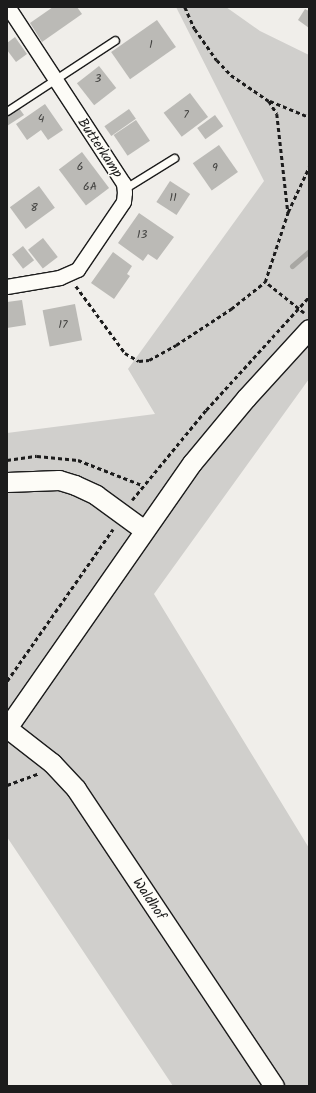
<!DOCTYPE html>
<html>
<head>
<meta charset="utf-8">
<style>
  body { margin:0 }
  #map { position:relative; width:316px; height:1093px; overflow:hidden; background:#f0eeea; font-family:Kalam,sans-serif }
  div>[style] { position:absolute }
  .green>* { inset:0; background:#d0cfcc }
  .stream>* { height:5px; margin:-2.5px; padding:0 2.5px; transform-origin:2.5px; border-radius:2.5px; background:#a8a7a3 }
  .building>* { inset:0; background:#bbbab6; transform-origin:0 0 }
  .path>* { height:2.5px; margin-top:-1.25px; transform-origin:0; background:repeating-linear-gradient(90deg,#1c1c1c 0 4px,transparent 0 7px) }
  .roads { filter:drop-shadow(1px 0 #1c1c1c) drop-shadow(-1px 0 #1c1c1c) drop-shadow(0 1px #1c1c1c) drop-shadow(0 -1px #1c1c1c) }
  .lane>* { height:7px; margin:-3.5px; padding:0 3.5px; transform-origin:3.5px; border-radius:3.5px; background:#fdfcf7 }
  .street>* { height:14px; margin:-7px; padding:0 7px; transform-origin:7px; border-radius:7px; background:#fdfcf7 }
  .secondary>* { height:19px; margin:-9.5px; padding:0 9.5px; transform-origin:9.5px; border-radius:9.5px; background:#fdfcf7 }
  span { translate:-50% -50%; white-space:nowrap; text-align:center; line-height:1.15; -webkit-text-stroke:3px #fdfcf7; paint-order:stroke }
  .number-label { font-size:12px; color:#444442 }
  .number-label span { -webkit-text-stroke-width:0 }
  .street-label { font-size:14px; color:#1c1c1c }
  .frame { position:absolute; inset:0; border:8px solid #1c1c1c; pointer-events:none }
</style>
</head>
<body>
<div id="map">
  <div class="green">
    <i style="clip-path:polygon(176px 7px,226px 7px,260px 31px,309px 55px,309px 379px,154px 594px,309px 848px,309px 1086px,173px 1086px,7px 837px,7px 433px,155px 414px,128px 369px,264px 181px)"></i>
  </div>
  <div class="stream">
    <i style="left:292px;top:266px;width:23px;rotate:-41deg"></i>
  </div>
  <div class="building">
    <i style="clip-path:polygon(53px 7px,77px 7px,82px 14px,42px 42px,30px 23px)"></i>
    <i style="clip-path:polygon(305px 9px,309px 11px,309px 28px,298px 20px)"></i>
    <i style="left:157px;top:20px;width:33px;height:56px;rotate:55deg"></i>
    <i style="clip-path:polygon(15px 37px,27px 54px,16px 62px,7px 50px,7px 43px)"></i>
    <i style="left:99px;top:66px;width:28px;height:28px;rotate:52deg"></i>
    <i style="left:190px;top:93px;width:30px;height:33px;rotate:53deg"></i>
    <i style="clip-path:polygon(45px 104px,63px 130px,48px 140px,41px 130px,27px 140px,16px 124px)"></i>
    <i style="clip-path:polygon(19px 108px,24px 115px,7px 126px,7px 116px)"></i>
    <i style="left:129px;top:109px;width:12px;height:30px;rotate:55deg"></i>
    <i style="left:215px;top:115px;width:14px;height:22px;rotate:54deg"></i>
    <i style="left:136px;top:120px;width:25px;height:27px;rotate:56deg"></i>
    <i style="left:219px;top:145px;width:33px;height:32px;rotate:55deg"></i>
    <i style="left:82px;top:152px;width:45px;height:29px;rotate:53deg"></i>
    <i style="left:170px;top:181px;width:24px;height:25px;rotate:33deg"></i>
    <i style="left:39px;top:186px;width:27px;height:36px;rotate:54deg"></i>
    <i style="clip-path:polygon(139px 213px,174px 237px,157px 260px,148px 254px,143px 261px,118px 243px)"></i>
    <i style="left:43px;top:238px;width:24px;height:19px;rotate:52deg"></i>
    <i style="left:23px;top:246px;width:18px;height:14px;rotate:52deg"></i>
    <i style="clip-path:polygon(113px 252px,132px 266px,127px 274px,130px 276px,114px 299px,91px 283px)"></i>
    <i style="clip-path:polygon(22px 300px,26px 325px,7px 328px,7px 302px)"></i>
    <i style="left:75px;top:304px;width:37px;height:33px;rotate:79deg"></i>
  </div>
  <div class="path">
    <i style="left:185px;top:7px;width:24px;rotate:66deg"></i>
    <i style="left:195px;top:29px;width:38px;rotate:55deg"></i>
    <i style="left:217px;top:60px;width:21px;rotate:47deg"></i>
    <i style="left:231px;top:75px;width:46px;rotate:34.4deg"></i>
    <i style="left:269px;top:101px;width:15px;rotate:58deg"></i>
    <i style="left:277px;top:114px;width:99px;rotate:83.6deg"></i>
    <i style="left:270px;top:101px;width:42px;rotate:22.3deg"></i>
    <i style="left:76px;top:286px;width:83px;rotate:53.8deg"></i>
    <i style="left:125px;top:353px;width:16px;rotate:30deg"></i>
    <i style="left:139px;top:361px;width:10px;rotate:-6deg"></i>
    <i style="left:149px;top:360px;width:31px;rotate:-29deg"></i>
    <i style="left:176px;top:345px;width:66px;rotate:-33.2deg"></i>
    <i style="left:231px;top:309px;width:43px;rotate:-38.5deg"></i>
    <i style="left:304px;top:313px;width:50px;rotate:-141.5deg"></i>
    <i style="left:265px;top:282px;width:74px;rotate:-71.8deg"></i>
    <i style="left:288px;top:212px;width:50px;rotate:-65deg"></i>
    <i style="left:7px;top:460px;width:30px;rotate:-8deg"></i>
    <i style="left:37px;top:456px;width:41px;rotate:5.6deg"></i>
    <i style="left:78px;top:460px;width:69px;rotate:21.3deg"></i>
    <i style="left:132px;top:500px;width:117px;rotate:-50.6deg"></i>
    <i style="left:206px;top:410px;width:153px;rotate:-47.7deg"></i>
    <i style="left:7px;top:681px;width:185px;rotate:-55.1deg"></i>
    <i style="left:7px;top:785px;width:33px;rotate:-20deg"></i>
  </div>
  <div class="roads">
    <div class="lane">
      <i style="left:7px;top:111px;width:129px;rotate:-33.3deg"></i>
      <i style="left:124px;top:189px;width:59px;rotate:-31.8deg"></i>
    </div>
    <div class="street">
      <i style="left:7px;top:287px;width:54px;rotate:-9.6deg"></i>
      <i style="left:60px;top:278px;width:20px;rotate:-24deg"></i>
      <i style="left:78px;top:270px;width:82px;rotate:-55.9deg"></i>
      <i style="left:124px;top:202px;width:9px;rotate:-84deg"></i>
      <i style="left:125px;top:193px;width:9px;rotate:-96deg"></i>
      <i style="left:124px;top:184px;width:212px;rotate:-123.2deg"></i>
    </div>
    <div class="secondary">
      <i style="left:7px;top:482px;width:52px;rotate:-2.2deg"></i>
      <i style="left:59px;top:480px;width:17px;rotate:17deg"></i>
      <i style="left:75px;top:485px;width:23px;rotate:25deg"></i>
      <i style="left:96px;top:495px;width:59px;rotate:36.1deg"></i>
      <i style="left:7px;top:728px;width:323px;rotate:-55.1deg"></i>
      <i style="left:192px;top:463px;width:85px;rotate:-50.3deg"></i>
      <i style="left:246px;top:398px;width:93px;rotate:-47.6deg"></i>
      <i style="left:7px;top:728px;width:57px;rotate:37.9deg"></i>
      <i style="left:52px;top:763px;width:35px;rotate:47deg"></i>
      <i style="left:76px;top:789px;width:357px;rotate:56.3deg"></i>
    </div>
  </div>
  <div class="number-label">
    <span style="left:151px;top:45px">1</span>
    <span style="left:98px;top:79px">3</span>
    <span style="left:186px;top:115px">7</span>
    <span style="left:41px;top:119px">4</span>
    <span style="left:80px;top:167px">6</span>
    <span style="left:215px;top:168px">9</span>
    <span style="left:90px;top:187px">6A</span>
    <span style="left:173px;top:198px">11</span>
    <span style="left:34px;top:208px">8</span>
    <span style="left:142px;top:235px">13</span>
    <span style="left:63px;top:325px">17</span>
  </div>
  <div class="street-label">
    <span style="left:100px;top:148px;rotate:56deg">Butterkamp</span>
    <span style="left:149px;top:899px;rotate:56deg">Waldhof</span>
  </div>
  <div class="frame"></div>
</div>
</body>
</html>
